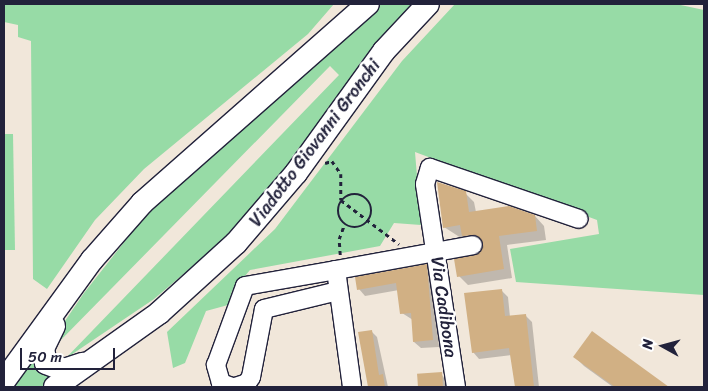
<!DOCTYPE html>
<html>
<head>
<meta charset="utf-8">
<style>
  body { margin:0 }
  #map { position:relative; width:708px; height:391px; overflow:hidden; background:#f1e7da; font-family:Sriracha,sans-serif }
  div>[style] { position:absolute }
  .green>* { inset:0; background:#97dba6 }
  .shadow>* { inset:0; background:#0003 }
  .building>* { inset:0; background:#d1b084; transform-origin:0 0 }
  .path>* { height:2.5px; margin-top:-1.25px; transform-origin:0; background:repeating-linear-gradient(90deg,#22223b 0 4px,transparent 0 8px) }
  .path>.ring { margin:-1.25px; padding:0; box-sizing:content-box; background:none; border:2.5px solid #22223b; border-radius:50% }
  .roads { filter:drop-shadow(1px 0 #22223b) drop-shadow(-1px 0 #22223b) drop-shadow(0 1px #22223b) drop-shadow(0 -1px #22223b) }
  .minor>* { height:18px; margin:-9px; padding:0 9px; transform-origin:9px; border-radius:9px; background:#fff }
  .major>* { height:22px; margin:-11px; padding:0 11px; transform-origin:11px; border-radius:11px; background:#fff }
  span { translate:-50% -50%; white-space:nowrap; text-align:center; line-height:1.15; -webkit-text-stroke:5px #fff; paint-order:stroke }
  .street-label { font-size:18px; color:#22223b }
  .frame { position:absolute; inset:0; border:5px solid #22223b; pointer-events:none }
  .north { position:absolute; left:638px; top:321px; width:50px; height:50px; -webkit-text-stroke:4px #fff; paint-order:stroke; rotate:277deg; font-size:14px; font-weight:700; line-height:20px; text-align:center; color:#22223b }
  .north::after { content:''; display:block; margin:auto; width:18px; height:22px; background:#22223b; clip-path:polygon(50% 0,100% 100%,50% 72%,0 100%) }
  .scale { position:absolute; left:20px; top:348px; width:95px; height:22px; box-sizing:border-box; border:2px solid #22223b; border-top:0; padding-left:6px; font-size:15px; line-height:18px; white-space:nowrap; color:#22223b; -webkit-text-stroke:4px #fff; paint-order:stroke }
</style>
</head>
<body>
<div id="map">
  <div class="green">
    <i style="clip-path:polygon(4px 4px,334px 4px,308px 34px,144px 169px,95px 220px,47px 289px,33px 279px,31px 41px,18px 37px,18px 25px,4px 22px)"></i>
    <i style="clip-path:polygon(379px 4px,417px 4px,287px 173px,213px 249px,154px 299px,65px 359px,339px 75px,330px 66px,55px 346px,52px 340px,84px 293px,163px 193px)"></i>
    <i style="clip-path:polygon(455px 4px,676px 4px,704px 10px,704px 295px,516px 282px,510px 249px,599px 234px,597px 220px,415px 152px,421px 225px,394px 223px,380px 246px,250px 270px,232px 291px,228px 305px,206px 311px,185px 363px,173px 368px,167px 332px,275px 229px,402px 61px)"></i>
    <i style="clip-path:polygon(4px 134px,13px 134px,15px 250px,4px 250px)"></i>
    <i style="clip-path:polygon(30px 358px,53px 381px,43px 387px,6px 387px)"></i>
  </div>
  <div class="shadow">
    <i style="clip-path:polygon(465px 193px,474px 202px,476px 212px,535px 216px,544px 226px,546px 240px,507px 245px,512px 278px,468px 285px,459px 276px,480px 254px,484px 244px,472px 245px,444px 227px)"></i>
    <i style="clip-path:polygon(426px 266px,433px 272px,439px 347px,421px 348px,414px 342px,413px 320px,402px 313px,399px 290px,365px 296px,359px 289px)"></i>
    <i style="clip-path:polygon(501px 290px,508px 297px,510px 317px,525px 315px,532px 322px,539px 387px,517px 387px,511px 355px,479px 359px,473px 352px)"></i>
    <i style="clip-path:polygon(371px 331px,377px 337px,388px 387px,369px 387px,360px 333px)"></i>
    <i style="clip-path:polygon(592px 333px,667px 387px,613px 387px,584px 366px,575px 357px)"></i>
    <i style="clip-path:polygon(441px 373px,449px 387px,419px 387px,418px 375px)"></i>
  </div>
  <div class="building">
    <i style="clip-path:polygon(437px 182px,466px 191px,469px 212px,509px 206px,535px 215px,537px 231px,499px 236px,504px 269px,457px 277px,454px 259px,479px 253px,483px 243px,476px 235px,462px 236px,460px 225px,443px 228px)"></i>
    <i style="clip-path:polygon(427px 264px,433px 340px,413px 342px,411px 313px,400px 314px,396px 283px,357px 290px,355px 277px)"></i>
    <i style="clip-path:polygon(502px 289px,505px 316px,526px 314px,534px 387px,515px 387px,509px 348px,472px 353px,464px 293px)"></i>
    <i style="clip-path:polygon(372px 330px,379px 375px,383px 374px,385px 387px,368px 387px,358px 332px)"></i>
    <i style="clip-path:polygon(592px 331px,669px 387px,615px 387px,573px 357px)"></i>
    <i style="left:442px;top:372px;width:15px;height:25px;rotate:86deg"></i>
  </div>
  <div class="path">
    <i style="left:325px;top:163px;width:7px;rotate:-16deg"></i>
    <i style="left:332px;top:161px;width:16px;rotate:55deg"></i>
    <i style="left:341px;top:174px;width:26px;rotate:90deg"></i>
    <i style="left:341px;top:200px;width:73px;rotate:37.2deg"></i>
    <i class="ring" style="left:338px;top:194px;width:31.5px;height:31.5px"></i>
    <i style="left:340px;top:255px;width:16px;rotate:-94deg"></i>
    <i style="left:339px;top:239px;width:15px;rotate:-70deg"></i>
  </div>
  <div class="roads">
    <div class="minor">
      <i style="left:336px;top:270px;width:139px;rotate:-10.3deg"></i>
      <i style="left:232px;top:387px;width:12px;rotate:-160deg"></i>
      <i style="left:221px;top:383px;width:19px;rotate:-106deg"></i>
      <i style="left:216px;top:365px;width:84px;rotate:-69.8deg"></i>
      <i style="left:245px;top:286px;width:92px;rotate:-10deg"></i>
      <i style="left:336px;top:270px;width:118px;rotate:82.2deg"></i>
      <i style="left:235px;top:387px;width:13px;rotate:-18deg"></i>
      <i style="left:247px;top:383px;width:7px;rotate:-56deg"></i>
      <i style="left:251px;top:377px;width:69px;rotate:-79.2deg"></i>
      <i style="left:264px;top:309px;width:76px;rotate:-13.7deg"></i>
      <i style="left:456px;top:387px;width:205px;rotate:-98.7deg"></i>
      <i style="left:425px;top:184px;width:17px;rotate:-73deg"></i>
      <i style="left:430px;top:168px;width:157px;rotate:18.9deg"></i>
    </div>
    <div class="major">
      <i style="left:54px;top:326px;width:25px;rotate:116deg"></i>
      <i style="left:43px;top:349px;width:14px;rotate:78deg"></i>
      <i style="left:46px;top:363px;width:19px;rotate:21deg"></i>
      <i style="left:64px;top:370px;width:20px;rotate:-18deg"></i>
      <i style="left:4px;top:381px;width:150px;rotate:-54deg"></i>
      <i style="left:92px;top:260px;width:76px;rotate:-48.7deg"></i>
      <i style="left:142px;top:203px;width:301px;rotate:-41.4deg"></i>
      <i style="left:55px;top:387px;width:128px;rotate:-35.4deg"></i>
      <i style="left:159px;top:313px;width:104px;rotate:-42.3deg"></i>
      <i style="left:236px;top:243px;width:92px;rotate:-49.4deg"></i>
      <i style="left:296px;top:173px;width:150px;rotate:-54.2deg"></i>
      <i style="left:384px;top:51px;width:64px;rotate:-46.9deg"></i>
    </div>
  </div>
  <div class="street-label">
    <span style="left:315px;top:143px;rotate:-53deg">Viadotto Giovanni Gronchi</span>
    <span style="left:444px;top:307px;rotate:82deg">Via Cadibona</span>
  </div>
  <div class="frame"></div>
  <div class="north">N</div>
  <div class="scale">50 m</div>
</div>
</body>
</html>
